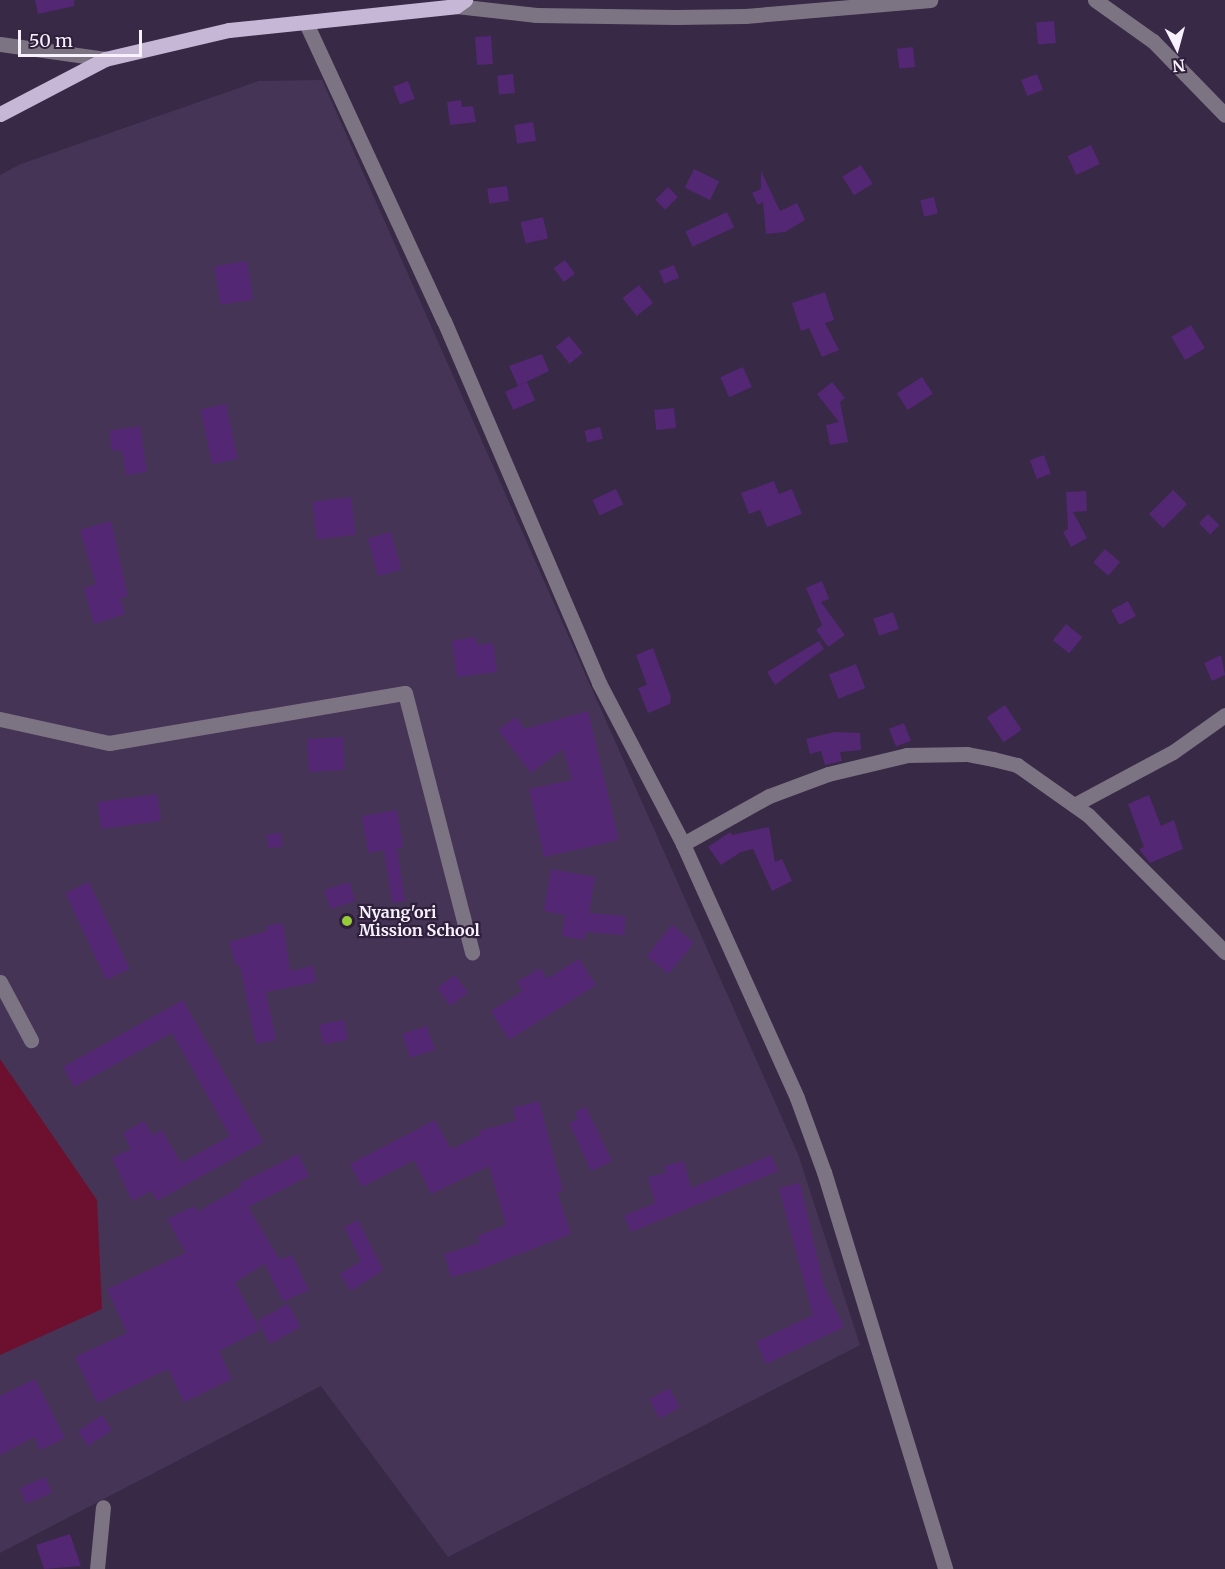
<!DOCTYPE html>
<html>
<head>
<meta charset="utf-8">
<style>
  body { margin:0 }
  #map { position:relative; width:1225px; height:1569px; overflow:hidden; background:#382946; font-family:Merriweather,serif }
  div>[style] { position:absolute }
  .built>* { inset:0; background:#463456 }
  .green>* { inset:0; background:#6d102f }
  .building>* { inset:0; background:#532773; transform-origin:0 0 }
  .minor>* { height:15px; margin:-7.5px; padding:0 7.5px; transform-origin:7.5px; border-radius:7.5px; background:#7c7483 }
  .major>* { height:15px; margin:-7.5px; padding:0 7.5px; transform-origin:7.5px; border-radius:7.5px; background:#c7b7d6 }
  .dots>* { width:16px; height:16px; translate:-50% -50%; box-sizing:border-box; border:3px solid #2e1f3b; border-radius:50% }
  span { translate:-50% -50%; white-space:nowrap; text-align:center; line-height:1.15; -webkit-text-stroke:4.5px #2e1f3b; paint-order:stroke }
  .poi-label { font-size:16px; color:#f6f1fc; font-weight:700 }
  .left { translate:0 -50%; text-align:left }
  .north { position:absolute; left:1147px; top:18px; width:60px; height:60px; -webkit-text-stroke:4px #2e1f3b; paint-order:stroke; rotate:174deg; font-size:16px; font-weight:700; line-height:24px; text-align:center; color:#f6f1fc }
  .north::after { content:''; display:block; margin:auto; width:21px; height:27px; background:#f6f1fc; clip-path:polygon(50% 0,100% 100%,50% 72%,0 100%) }
  .scale { position:absolute; left:18px; top:30px; width:124px; height:27px; box-sizing:border-box; border:3px solid #f6f1fc; border-top:0; padding-left:8px; font-size:18px; line-height:21px; white-space:nowrap; color:#f6f1fc; -webkit-text-stroke:4px #2e1f3b; paint-order:stroke }
</style>
</head>
<body>
<div id="map">
  <div class="built">
    <i style="clip-path:polygon(322px 80px,798px 1154px,860px 1345px,448px 1557px,321px 1386px,0 1553px,0 175px,21px 164px,259px 81px)"></i>
  </div>
  <div class="green">
    <i style="clip-path:polygon(0 1059px,97px 1200px,102px 1309px,0 1355px)"></i>
  </div>
  <div class="building">
    <i style="clip-path:polygon(35px 0,74px 0,74px 6px,38px 14px)"></i>
    <i style="left:1054px;top:21px;width:22px;height:18px;rotate:85deg"></i>
    <i style="left:491px;top:36px;width:28px;height:16px;rotate:86deg"></i>
    <i style="left:913px;top:47px;width:20px;height:16px;rotate:84deg"></i>
    <i style="left:513px;top:74px;width:19px;height:16px;rotate:84deg"></i>
    <i style="left:1037px;top:74px;width:17px;height:17px;rotate:69deg"></i>
    <i style="left:408px;top:81px;width:19px;height:16px;rotate:69deg"></i>
    <i style="clip-path:polygon(461px 100px,462px 107px,473px 106px,476px 122px,450px 125px,447px 102px)"></i>
    <i style="left:533px;top:122px;width:19px;height:19px;rotate:81deg"></i>
    <i style="left:1091px;top:145px;width:21px;height:26px;rotate:65deg"></i>
    <i style="left:861px;top:165px;width:22px;height:22px;rotate:58deg"></i>
    <i style="left:694px;top:169px;width:28px;height:21px;rotate:26deg"></i>
    <i style="clip-path:polygon(761px 171px,780px 211px,797px 203px,805px 220px,785px 232px,766px 234px,763px 202px,758px 205px,752px 193px,761px 189px)"></i>
    <i style="left:507px;top:186px;width:15px;height:20px;rotate:82deg"></i>
    <i style="left:668px;top:187px;width:14px;height:18px;rotate:45deg"></i>
    <i style="left:934px;top:197px;width:17px;height:14px;rotate:77deg"></i>
    <i style="left:727px;top:212px;width:17px;height:46px;rotate:65deg"></i>
    <i style="left:543px;top:217px;width:22px;height:23px;rotate:77deg"></i>
    <i style="left:565px;top:260px;width:17px;height:14px;rotate:54deg"></i>
    <i style="left:247px;top:261px;width:39px;height:33px;rotate:81deg"></i>
    <i style="left:674px;top:265px;width:14px;height:16px;rotate:69deg"></i>
    <i style="left:639px;top:285px;width:23px;height:21px;rotate:52deg"></i>
    <i style="clip-path:polygon(825px 292px,834px 320px,825px 323px,839px 350px,822px 357px,809px 328px,801px 331px,792px 303px)"></i>
    <i style="left:1191px;top:325px;width:27px;height:23px;rotate:59deg"></i>
    <i style="left:569px;top:336px;width:22px;height:17px;rotate:51deg"></i>
    <i style="clip-path:polygon(542px 354px,549px 371px,518px 386px,509px 366px)"></i>
    <i style="left:743px;top:367px;width:22px;height:25px;rotate:66deg"></i>
    <i style="left:922px;top:377px;width:20px;height:30px;rotate:57deg"></i>
    <i style="left:527px;top:382px;width:20px;height:24px;rotate:66deg"></i>
    <i style="clip-path:polygon(832px 382px,845px 398px,840px 402px,848px 442px,830px 445px,826px 425px,839px 422px,817px 394px)"></i>
    <i style="left:226px;top:404px;width:56px;height:26px;rotate:78deg"></i>
    <i style="left:674px;top:408px;width:20px;height:20px;rotate:84deg"></i>
    <i style="clip-path:polygon(140px 426px,147px 472px,126px 475px,122px 450px,112px 451px,109px 431px)"></i>
    <i style="left:600px;top:427px;width:12px;height:16px;rotate:76deg"></i>
    <i style="left:1044px;top:455px;width:20px;height:15px;rotate:70deg"></i>
    <i style="clip-path:polygon(774px 481px,779px 494px,792px 489px,802px 514px,767px 527px,760px 510px,749px 514px,741px 493px)"></i>
    <i style="left:616px;top:489px;width:17px;height:26px;rotate:65deg"></i>
    <i style="left:1173px;top:490px;width:20px;height:34px;rotate:45deg"></i>
    <i style="clip-path:polygon(1086px 491px,1087px 511px,1073px 512px,1087px 538px,1071px 547px,1063px 532px,1068px 529px,1066px 492px)"></i>
    <i style="left:351px;top:497px;width:38px;height:39px;rotate:83deg"></i>
    <i style="left:1208px;top:514px;width:16px;height:13px;rotate:45deg"></i>
    <i style="clip-path:polygon(111px 521px,128px 596px,120px 598px,125px 614px,94px 624px,84px 588px,96px 584px,80px 530px)"></i>
    <i style="left:391px;top:532px;width:39px;height:24px;rotate:75deg"></i>
    <i style="left:1105px;top:549px;width:20px;height:18px;rotate:41deg"></i>
    <i style="clip-path:polygon(822px 581px,829px 599px,821px 602px,845px 635px,828px 647px,816px 630px,822px 625px,806px 588px)"></i>
    <i style="left:1128px;top:601px;width:17px;height:19px;rotate:62deg"></i>
    <i style="left:893px;top:612px;width:18px;height:21px;rotate:71deg"></i>
    <i style="left:1066px;top:624px;width:21px;height:21px;rotate:39deg"></i>
    <i style="clip-path:polygon(476px 637px,477px 645px,493px 643px,497px 672px,457px 677px,452px 641px)"></i>
    <i style="clip-path:polygon(819px 641px,824px 649px,775px 685px,767px 672px)"></i>
    <i style="clip-path:polygon(653px 648px,671px 697px,670px 704px,648px 713px,638px 688px,647px 685px,636px 655px)"></i>
    <i style="clip-path:polygon(1221px 655px,1225px 675px,1212px 681px,1204px 663px)"></i>
    <i style="left:856px;top:664px;width:26px;height:29px;rotate:69deg"></i>
    <i style="left:1005px;top:705px;width:30px;height:22px;rotate:56deg"></i>
    <i style="clip-path:polygon(588px 711px,619px 840px,544px 857px,529px 789px,572px 780px,563px 749px,531px 773px,498px 730px,516px 717px,525px 729px)"></i>
    <i style="left:904px;top:723px;width:19px;height:16px;rotate:69deg"></i>
    <i style="clip-path:polygon(834px 732px,860px 733px,861px 750px,840px 752px,842px 761px,825px 765px,821px 751px,810px 754px,806px 739px)"></i>
    <i style="left:343px;top:737px;width:33px;height:36px;rotate:87deg"></i>
    <i style="left:157px;top:794px;width:27px;height:60px;rotate:82deg"></i>
    <i style="clip-path:polygon(1149px 795px,1161px 826px,1174px 820px,1183px 849px,1150px 863px,1139px 849px,1144px 847px,1128px 804px)"></i>
    <i style="clip-path:polygon(397px 810px,403px 847px,397px 848px,405px 901px,392px 903px,384px 850px,368px 853px,362px 816px)"></i>
    <i style="clip-path:polygon(769px 827px,775px 862px,782px 859px,792px 881px,772px 891px,753px 849px,741px 852px,721px 865px,708px 847px,730px 832px,732px 835px)"></i>
    <i style="left:281px;top:833px;width:14px;height:14px;rotate:86deg"></i>
    <i style="clip-path:polygon(551px 869px,595px 877px,589px 913px,626px 916px,624px 935px,586px 932px,584px 940px,562px 936px,565px 915px,544px 911px)"></i>
    <i style="left:89px;top:882px;width:96px;height:26px;rotate:65deg"></i>
    <i style="left:349px;top:882px;width:20px;height:26px;rotate:72deg"></i>
    <i style="clip-path:polygon(283px 923px,290px 971px,313px 966px,316px 982px,266px 992px,276px 1040px,256px 1044px,240px 965px,236px 966px,229px 942px,267px 931px,266px 926px)"></i>
    <i style="left:672px;top:925px;width:28px;height:40px;rotate:39deg"></i>
    <i style="clip-path:polygon(579px 959px,596px 985px,509px 1040px,491px 1011px,523px 991px,517px 982px,540px 968px,547px 979px)"></i>
    <i style="left:455px;top:975px;width:22px;height:22px;rotate:54deg"></i>
    <i style="clip-path:polygon(183px 1000px,263px 1142px,157px 1201px,151px 1191px,132px 1201px,112px 1158px,131px 1149px,123px 1133px,144px 1121px,152px 1135px,162px 1130px,181px 1163px,230px 1136px,172px 1033px,74px 1087px,63px 1067px)"></i>
    <i style="left:344px;top:1020px;width:20px;height:25px;rotate:79deg"></i>
    <i style="left:427px;top:1026px;width:25px;height:26px;rotate:72deg"></i>
    <i style="clip-path:polygon(539px 1101px,563px 1191px,557px 1192px,571px 1234px,484px 1268px,451px 1277px,444px 1254px,480px 1243px,477px 1236px,506px 1225px,489px 1166px,431px 1194px,414px 1160px,362px 1187px,350px 1164px,435px 1120px,451px 1149px,480px 1135px,479px 1131px,516px 1121px,513px 1108px)"></i>
    <i style="clip-path:polygon(586px 1107px,612px 1161px,591px 1171px,569px 1123px,578px 1119px,575px 1112px)"></i>
    <i style="clip-path:polygon(298px 1154px,309px 1176px,248px 1207px,280px 1260px,292px 1255px,309px 1290px,283px 1302px,265px 1264px,235px 1282px,260px 1330px,219px 1351px,232px 1379px,184px 1402px,168px 1369px,97px 1403px,75px 1357px,127px 1333px,107px 1289px,186px 1253px,167px 1219px,194px 1206px,197px 1212px,242px 1186px,240px 1183px)"></i>
    <i style="clip-path:polygon(771px 1155px,778px 1171px,631px 1232px,624px 1216px,655px 1203px,648px 1177px,666px 1173px,664px 1166px,684px 1161px,691px 1188px)"></i>
    <i style="clip-path:polygon(800px 1183px,824px 1286px,844px 1327px,766px 1364px,756px 1342px,813px 1315px,779px 1188px)"></i>
    <i style="clip-path:polygon(358px 1220px,383px 1270px,351px 1291px,340px 1274px,361px 1261px,344px 1227px)"></i>
    <i style="left:288px;top:1304px;width:26px;height:35px;rotate:61deg"></i>
    <i style="clip-path:polygon(35px 1379px,65px 1438px,40px 1450px,34px 1437px,0 1455px,0 1396px)"></i>
    <i style="left:669px;top:1388px;width:22px;height:23px;rotate:60deg"></i>
    <i style="left:102px;top:1415px;width:18px;height:29px;rotate:56deg"></i>
    <i style="left:45px;top:1477px;width:17px;height:28px;rotate:66deg"></i>
    <i style="clip-path:polygon(70px 1534px,81px 1566px,44px 1569px,36px 1545px)"></i>
  </div>
  <div class="minor">
    <i style="left:1095px;top:0;width:71px;rotate:35.3deg"></i>
    <i style="left:1153px;top:41px;width:103px;rotate:45.8deg"></i>
    <i style="left:456px;top:6px;width:81px;rotate:6.4deg"></i>
    <i style="left:536px;top:15px;width:140px;rotate:0.8deg"></i>
    <i style="left:676px;top:17px;width:69px;rotate:-0.8deg"></i>
    <i style="left:745px;top:16px;width:186px;rotate:-4.9deg"></i>
    <i style="left:306px;top:23px;width:328px;rotate:65.2deg"></i>
    <i style="left:444px;top:321px;width:394px;rotate:66.8deg"></i>
    <i style="left:599px;top:683px;width:182px;rotate:62.4deg"></i>
    <i style="left:683px;top:844px;width:278px;rotate:65.8deg"></i>
    <i style="left:797px;top:1098px;width:79px;rotate:70deg"></i>
    <i style="left:824px;top:1172px;width:415px;rotate:73deg"></i>
    <i style="left:0;top:44px;width:106px;rotate:8.1deg"></i>
    <i style="left:0;top:719px;width:112px;rotate:12.4deg"></i>
    <i style="left:109px;top:743px;width:300px;rotate:-9.6deg"></i>
    <i style="left:405px;top:693px;width:268px;rotate:75.5deg"></i>
    <i style="left:1074px;top:805px;width:112px;rotate:-28.2deg"></i>
    <i style="left:1173px;top:752px;width:64px;rotate:-35.4deg"></i>
    <i style="left:683px;top:844px;width:98px;rotate:-29.2deg"></i>
    <i style="left:769px;top:796px;width:63px;rotate:-20.4deg"></i>
    <i style="left:828px;top:774px;width:81px;rotate:-13.5deg"></i>
    <i style="left:907px;top:755px;width:60px;rotate:-1deg"></i>
    <i style="left:967px;top:754px;width:26px;rotate:11deg"></i>
    <i style="left:993px;top:759px;width:25px;rotate:14deg"></i>
    <i style="left:1017px;top:765px;width:87px;rotate:35.2deg"></i>
    <i style="left:1088px;top:815px;width:194px;rotate:45deg"></i>
    <i style="left:0;top:982px;width:66px;rotate:61.9deg"></i>
    <i style="left:97px;top:1569px;width:62px;rotate:-84.5deg"></i>
  </div>
  <div class="major">
    <i style="left:0;top:114px;width:119px;rotate:-27.6deg"></i>
    <i style="left:105px;top:59px;width:127px;rotate:-13.2deg"></i>
    <i style="left:229px;top:30px;width:228px;rotate:-6deg"></i>
    <i style="left:456px;top:6px;width:11px;rotate:-34deg"></i>
  </div>
  <div class="dots">
    <i style="left:347px;top:921px;background:#96cc3a"></i>
  </div>
  <div class="poi-label">
    <span class="left" style="left:359px;top:921px">Nyang'ori<br>Mission School</span>
  </div>
  <div class="north">N</div>
  <div class="scale">50 m</div>
</div>
</body>
</html>
